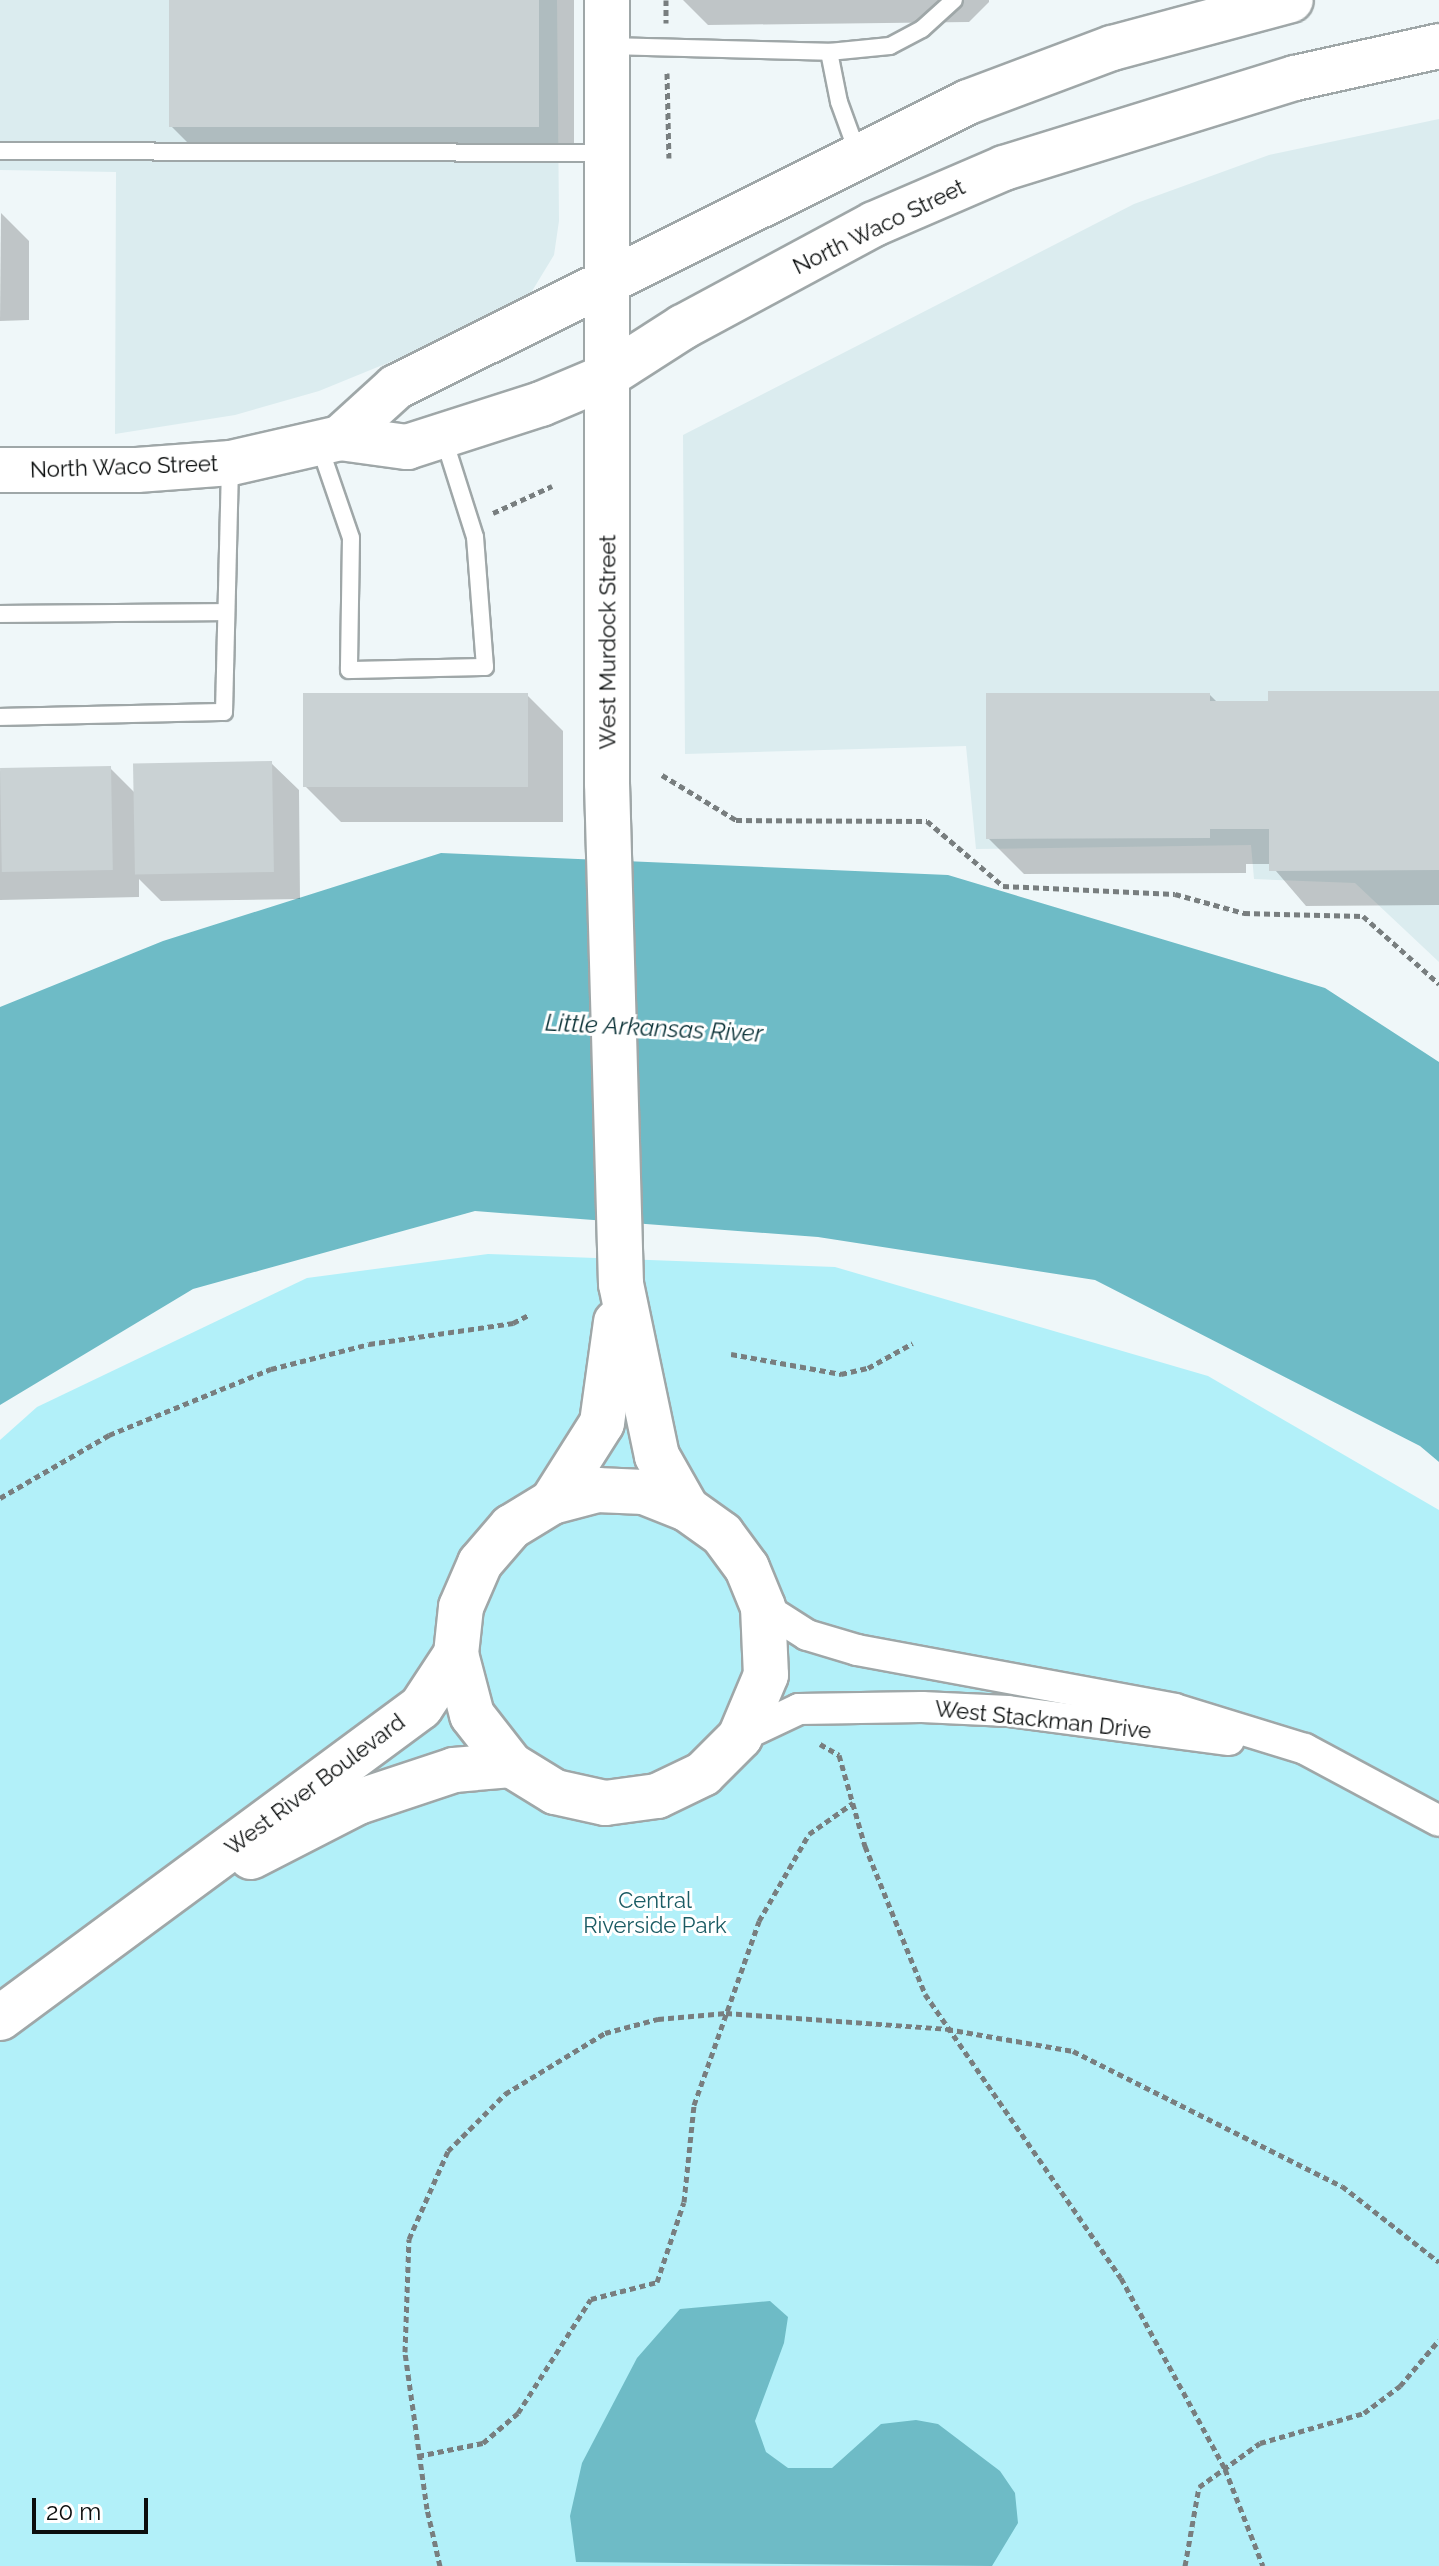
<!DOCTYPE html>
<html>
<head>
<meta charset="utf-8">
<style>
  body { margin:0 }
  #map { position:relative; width:1439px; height:2566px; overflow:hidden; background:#eff7f9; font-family:Raleway,sans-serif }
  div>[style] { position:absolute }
  .built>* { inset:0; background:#dbecef }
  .green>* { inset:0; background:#b2f0f9 }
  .water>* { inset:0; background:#6ebbc6 }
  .shadow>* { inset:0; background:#0003 }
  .building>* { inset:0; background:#cad2d4; transform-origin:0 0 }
  .path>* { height:5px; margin-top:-2.5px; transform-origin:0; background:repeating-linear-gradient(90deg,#787e7f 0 6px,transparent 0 10px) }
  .roads { filter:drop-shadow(2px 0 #9fa7a8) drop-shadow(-2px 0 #9fa7a8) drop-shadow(0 2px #9fa7a8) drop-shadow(0 -2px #9fa7a8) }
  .lane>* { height:16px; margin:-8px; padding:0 8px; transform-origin:8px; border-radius:8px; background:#fff }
  .street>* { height:30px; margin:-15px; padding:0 15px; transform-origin:15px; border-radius:15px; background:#fff }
  .secondary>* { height:44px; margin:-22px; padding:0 22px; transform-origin:22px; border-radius:22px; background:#fff }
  span { translate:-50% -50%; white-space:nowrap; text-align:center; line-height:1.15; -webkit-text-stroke:6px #fff; paint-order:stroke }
  .street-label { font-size:22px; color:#0b0e0e }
  .park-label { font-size:22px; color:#1a5b63 }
  .water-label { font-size:24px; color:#0b3237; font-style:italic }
  .scale { position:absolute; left:32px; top:2498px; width:116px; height:36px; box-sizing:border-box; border:4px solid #0b0e0e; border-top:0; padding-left:10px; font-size:24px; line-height:28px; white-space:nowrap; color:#0b0e0e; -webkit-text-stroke:6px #fff; paint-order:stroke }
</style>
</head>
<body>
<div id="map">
  <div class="built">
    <i style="clip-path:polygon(0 0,557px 0,559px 221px,554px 255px,526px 301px,456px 335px,319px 391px,235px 415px,115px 434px,116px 172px,0 170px)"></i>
    <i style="clip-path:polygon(1439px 119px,1439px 962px,1355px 883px,1254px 879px,1251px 845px,976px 849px,966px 746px,685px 754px,683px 435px,1134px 204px,1269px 155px)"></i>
  </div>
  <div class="green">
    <i style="clip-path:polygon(488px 1254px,835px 1267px,1208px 1376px,1439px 1510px,1439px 2566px,0 2566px,0 1440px,37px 1407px,307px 1278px)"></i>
  </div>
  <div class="water">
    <i style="clip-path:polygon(441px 853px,948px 875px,1325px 988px,1439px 1062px,1439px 1462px,1420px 1446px,1095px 1280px,818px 1237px,475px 1211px,193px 1289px,0 1405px,0 1007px,163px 941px)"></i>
    <i style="clip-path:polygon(770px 2301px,788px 2317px,784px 2343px,755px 2421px,766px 2452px,788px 2468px,832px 2468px,881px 2424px,916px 2420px,938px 2424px,1000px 2471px,1015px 2493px,1018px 2523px,992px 2566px,576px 2562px,570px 2516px,582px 2463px,637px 2358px,680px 2309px)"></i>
  </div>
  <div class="shadow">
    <i style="clip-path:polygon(171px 0,574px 0,574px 161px,207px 162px,171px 126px)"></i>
    <i style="clip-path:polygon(683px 0,989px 0,989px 2px,969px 22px,708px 25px)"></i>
    <i style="clip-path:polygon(1px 213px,29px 241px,29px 320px,0 321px)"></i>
    <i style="clip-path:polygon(1439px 693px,1439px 905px,1306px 906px,1270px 864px,1246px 864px,1246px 873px,1024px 874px,988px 838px,1210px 695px,1218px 703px,1270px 703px)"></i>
    <i style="clip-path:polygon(527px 695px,563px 731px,563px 822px,341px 822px,305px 786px)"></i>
    <i style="clip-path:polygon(271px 763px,299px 790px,300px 899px,161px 901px,139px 879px,139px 897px,0 900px,0 771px,110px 768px,134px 792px)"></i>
  </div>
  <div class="building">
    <i style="left:169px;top:0;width:370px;height:127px"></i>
    <i style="clip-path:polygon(1268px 691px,1439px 691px,1439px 870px,1269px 871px,1269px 829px,1210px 829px,1210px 838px,986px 839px,986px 693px,1210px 693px,1210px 701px,1268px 701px)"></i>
    <i style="left:303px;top:693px;width:225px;height:94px"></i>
    <i style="left:272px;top:761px;width:111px;height:139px;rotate:89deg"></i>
    <i style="left:111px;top:766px;width:104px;height:111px;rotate:89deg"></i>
  </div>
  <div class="path">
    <i style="left:666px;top:0;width:23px;rotate:90deg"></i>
    <i style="left:667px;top:73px;width:85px;rotate:88.7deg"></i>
    <i style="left:493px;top:513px;width:65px;rotate:-24.6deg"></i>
    <i style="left:662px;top:775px;width:87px;rotate:31.3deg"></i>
    <i style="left:736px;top:820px;width:191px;rotate:0.3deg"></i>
    <i style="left:927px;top:821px;width:100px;rotate:40.5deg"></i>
    <i style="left:1003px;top:886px;width:172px;rotate:2.7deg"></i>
    <i style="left:1175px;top:894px;width:72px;rotate:15.4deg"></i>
    <i style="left:1244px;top:913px;width:119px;rotate:1.4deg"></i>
    <i style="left:1363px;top:916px;width:102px;rotate:41.8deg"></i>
    <i style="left:731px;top:1354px;width:112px;rotate:10.3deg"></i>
    <i style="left:841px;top:1374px;width:28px;rotate:-13deg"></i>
    <i style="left:868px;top:1368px;width:51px;rotate:-29.1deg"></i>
    <i style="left:0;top:1498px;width:126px;rotate:-30deg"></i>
    <i style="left:109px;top:1435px;width:175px;rotate:-22.2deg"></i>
    <i style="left:271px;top:1369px;width:101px;rotate:-14.3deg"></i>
    <i style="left:369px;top:1344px;width:146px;rotate:-8.3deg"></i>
    <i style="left:513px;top:1323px;width:18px;rotate:-27deg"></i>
    <i style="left:820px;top:1744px;width:22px;rotate:30deg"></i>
    <i style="left:839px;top:1755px;width:95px;rotate:74.1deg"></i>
    <i style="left:865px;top:1846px;width:160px;rotate:67.9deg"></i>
    <i style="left:925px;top:1994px;width:345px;rotate:55.4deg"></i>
    <i style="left:1121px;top:2278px;width:217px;rotate:61.4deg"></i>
    <i style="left:1225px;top:2469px;width:104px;rotate:68.6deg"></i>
    <i style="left:418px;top:2456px;width:66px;rotate:-11.3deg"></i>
    <i style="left:483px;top:2443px;width:46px;rotate:-40.6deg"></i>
    <i style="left:518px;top:2413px;width:135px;rotate:-57.4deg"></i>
    <i style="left:591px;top:2299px;width:68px;rotate:-14.4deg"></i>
    <i style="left:657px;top:2282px;width:84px;rotate:-71.4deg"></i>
    <i style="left:684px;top:2202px;width:98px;rotate:-84.1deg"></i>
    <i style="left:694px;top:2105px;width:195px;rotate:-70.5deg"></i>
    <i style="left:759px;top:1921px;width:100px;rotate:-60.1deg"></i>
    <i style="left:809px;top:1834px;width:54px;rotate:-35.2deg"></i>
    <i style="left:440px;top:2566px;width:58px;rotate:-102.8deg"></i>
    <i style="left:427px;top:2509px;width:159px;rotate:-98deg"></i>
    <i style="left:405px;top:2352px;width:113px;rotate:-88deg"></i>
    <i style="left:409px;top:2239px;width:96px;rotate:-66.1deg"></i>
    <i style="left:448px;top:2151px;width:81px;rotate:-45deg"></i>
    <i style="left:505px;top:2094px;width:117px;rotate:-31.4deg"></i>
    <i style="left:605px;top:2033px;width:55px;rotate:-14.8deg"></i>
    <i style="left:658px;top:2019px;width:68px;rotate:-5deg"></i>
    <i style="left:726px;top:2013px;width:222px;rotate:4.1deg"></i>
    <i style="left:947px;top:2029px;width:128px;rotate:9.9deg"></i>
    <i style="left:1073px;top:2051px;width:301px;rotate:26.7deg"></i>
    <i style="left:1342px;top:2186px;width:123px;rotate:38.1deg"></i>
    <i style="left:1185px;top:2566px;width:80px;rotate:-80deg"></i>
    <i style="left:1199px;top:2487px;width:75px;rotate:-35.8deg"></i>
    <i style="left:1260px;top:2443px;width:108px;rotate:-16.1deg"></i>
    <i style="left:1364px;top:2413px;width:45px;rotate:-36.9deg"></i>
    <i style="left:1400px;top:2386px;width:60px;rotate:-49.7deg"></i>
  </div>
  <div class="roads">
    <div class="lane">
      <i style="left:607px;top:46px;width:222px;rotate:1.5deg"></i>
      <i style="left:0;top:151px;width:606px;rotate:0.19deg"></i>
      <i style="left:858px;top:154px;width:55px;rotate:-110.1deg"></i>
      <i style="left:839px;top:102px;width:51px;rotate:-101.3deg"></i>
      <i style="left:829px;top:52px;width:61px;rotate:-5.6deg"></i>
      <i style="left:890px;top:46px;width:36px;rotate:-28deg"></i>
      <i style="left:922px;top:29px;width:43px;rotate:-42.2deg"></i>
      <i style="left:319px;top:445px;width:98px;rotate:71deg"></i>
      <i style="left:351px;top:538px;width:132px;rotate:90.9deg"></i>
      <i style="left:349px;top:670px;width:136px;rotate:-1.3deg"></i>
      <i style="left:485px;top:667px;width:130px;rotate:-94.4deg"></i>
      <i style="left:475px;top:537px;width:103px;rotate:-107.6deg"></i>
      <i style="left:0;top:614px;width:226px;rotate:-0.5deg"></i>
      <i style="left:0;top:717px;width:224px;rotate:-1.3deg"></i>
      <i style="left:224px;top:712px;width:246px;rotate:-88.6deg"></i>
    </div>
    <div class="street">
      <i style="left:763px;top:1607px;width:52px;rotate:32.5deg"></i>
      <i style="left:807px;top:1635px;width:52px;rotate:16.7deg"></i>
      <i style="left:857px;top:1650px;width:323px;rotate:10.5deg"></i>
      <i style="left:1175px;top:1709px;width:136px;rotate:17.1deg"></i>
      <i style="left:1305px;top:1749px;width:152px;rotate:28.2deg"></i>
      <i style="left:740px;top:1737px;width:65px;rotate:-25.4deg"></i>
      <i style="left:799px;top:1709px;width:123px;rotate:-0.9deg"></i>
      <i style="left:922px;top:1707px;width:86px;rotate:2.7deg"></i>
      <i style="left:1008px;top:1711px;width:223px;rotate:7.5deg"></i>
    </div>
    <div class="secondary">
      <i style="left:607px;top:0;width:783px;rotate:90deg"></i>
      <i style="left:607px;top:783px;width:501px;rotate:88.4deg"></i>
      <i style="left:621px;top:1284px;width:176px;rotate:78.2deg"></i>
      <i style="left:657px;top:1456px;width:61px;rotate:60.5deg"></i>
      <i style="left:340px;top:438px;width:76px;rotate:-42.3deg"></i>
      <i style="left:396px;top:387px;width:639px;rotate:-26.48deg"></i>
      <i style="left:968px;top:102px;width:154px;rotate:-20.6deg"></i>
      <i style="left:1112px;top:48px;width:185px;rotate:-15deg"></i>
      <i style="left:0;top:470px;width:137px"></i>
      <i style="left:137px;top:470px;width:94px;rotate:-4.3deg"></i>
      <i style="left:231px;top:463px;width:112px;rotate:-12.9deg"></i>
      <i style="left:340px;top:438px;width:68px;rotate:7.7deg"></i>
      <i style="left:407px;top:447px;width:141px;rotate:-17.8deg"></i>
      <i style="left:541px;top:404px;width:69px;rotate:-22.9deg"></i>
      <i style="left:605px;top:377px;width:93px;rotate:-32.7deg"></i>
      <i style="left:683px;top:327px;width:217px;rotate:-28.3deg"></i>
      <i style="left:874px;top:224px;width:142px;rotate:-23.3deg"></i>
      <i style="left:1004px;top:168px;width:305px;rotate:-17.2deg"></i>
      <i style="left:1295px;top:78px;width:148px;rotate:-12.5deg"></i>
      <i style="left:552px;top:1502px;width:93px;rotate:-57.7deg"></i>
      <i style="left:602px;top:1423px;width:102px;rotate:-82.1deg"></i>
      <i style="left:251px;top:1857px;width:120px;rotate:-27.2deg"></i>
      <i style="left:358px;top:1802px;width:101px;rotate:-18.4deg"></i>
      <i style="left:454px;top:1770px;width:57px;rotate:-5deg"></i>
      <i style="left:0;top:2018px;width:523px;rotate:-36.45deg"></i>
      <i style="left:421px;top:1707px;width:64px;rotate:-56.6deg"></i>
      <i style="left:456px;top:1654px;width:47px;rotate:-83.9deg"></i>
      <i style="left:461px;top:1607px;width:48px;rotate:-66.6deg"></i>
      <i style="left:480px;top:1563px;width:48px;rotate:-49.3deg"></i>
      <i style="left:511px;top:1527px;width:48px;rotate:-31.4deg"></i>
      <i style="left:552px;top:1502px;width:47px;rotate:-14.9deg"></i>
      <i style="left:597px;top:1490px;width:47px;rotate:2.4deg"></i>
      <i style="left:644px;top:1492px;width:46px;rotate:21.6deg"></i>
      <i style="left:687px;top:1509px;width:43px;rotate:35.5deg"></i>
      <i style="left:722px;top:1534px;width:42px;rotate:53.7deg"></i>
      <i style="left:747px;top:1568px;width:42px;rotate:67.7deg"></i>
      <i style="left:763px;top:1607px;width:68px;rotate:87.5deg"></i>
      <i style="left:766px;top:1675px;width:67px;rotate:112.8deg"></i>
      <i style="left:740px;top:1737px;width:52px;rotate:135deg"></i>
      <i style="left:703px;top:1774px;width:51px;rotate:154.4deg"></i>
      <i style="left:657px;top:1796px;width:52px;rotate:172.3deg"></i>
      <i style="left:605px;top:1803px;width:51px;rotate:-167.6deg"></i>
      <i style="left:555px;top:1792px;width:52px;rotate:-148.5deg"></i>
      <i style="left:511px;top:1765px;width:63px;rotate:-128deg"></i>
      <i style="left:472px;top:1715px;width:63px;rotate:-104.7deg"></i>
    </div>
  </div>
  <div class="street-label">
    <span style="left:879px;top:227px;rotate:-26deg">North Waco Street</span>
    <span style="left:124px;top:467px;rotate:-2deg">North Waco Street</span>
    <span style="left:608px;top:642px;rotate:-90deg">West Murdock Street</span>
    <span style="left:1043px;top:1720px;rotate:6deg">West Stackman Drive</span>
    <span style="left:315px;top:1785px;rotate:-37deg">West River Boulevard</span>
  </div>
  <div class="park-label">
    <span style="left:655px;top:1913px">Central<br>Riverside Park</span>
  </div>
  <div class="water-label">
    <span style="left:654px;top:1028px;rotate:3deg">Little Arkansas River</span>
  </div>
  <div class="scale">20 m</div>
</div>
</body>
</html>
